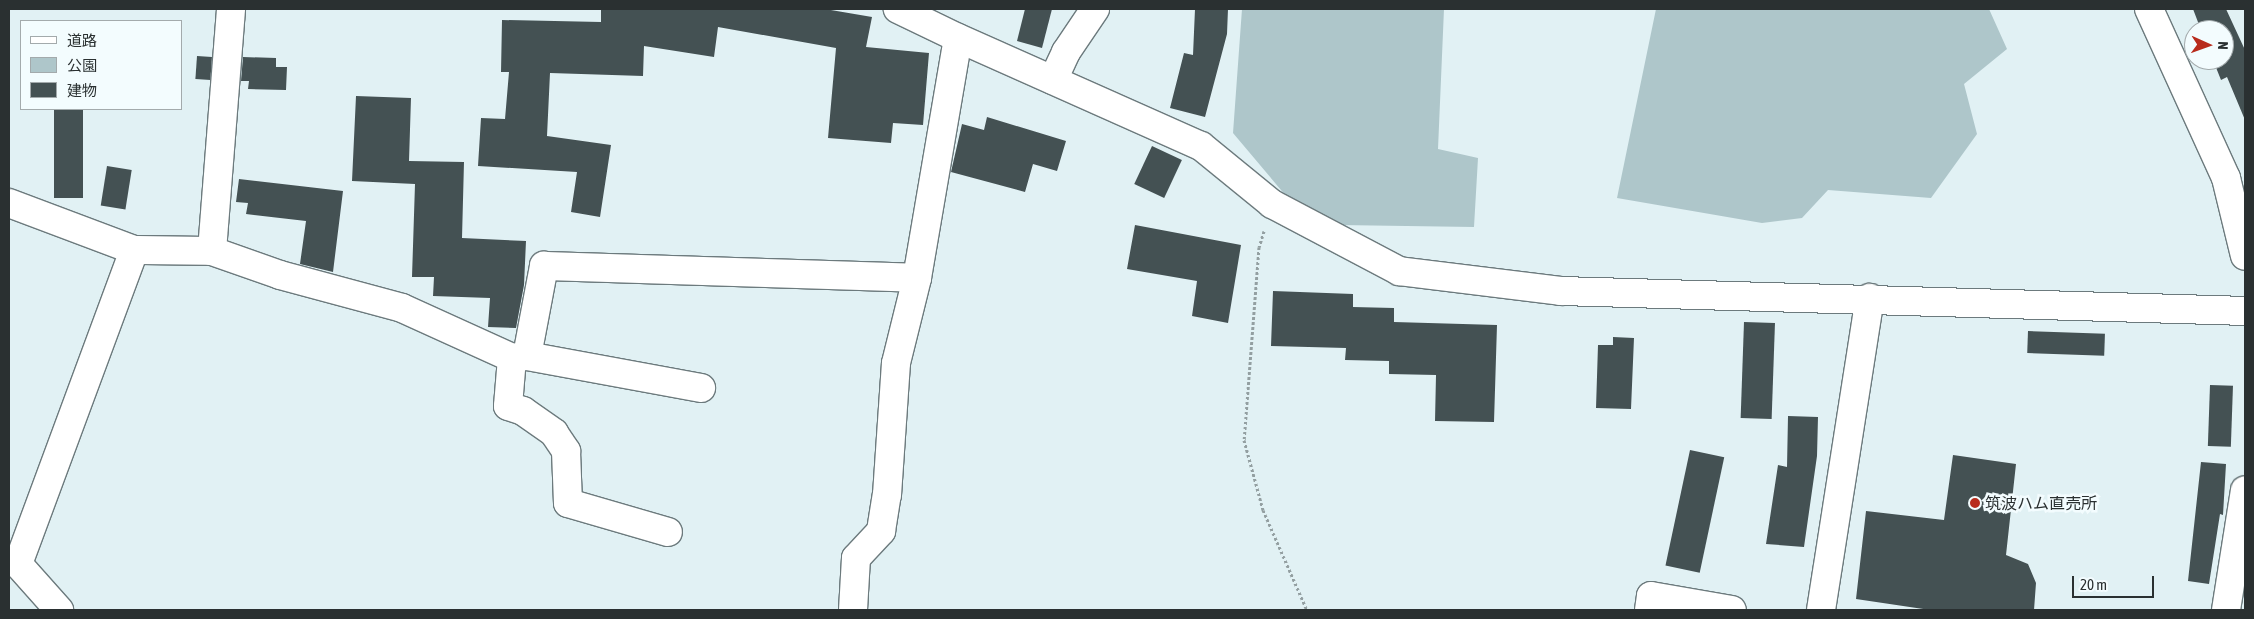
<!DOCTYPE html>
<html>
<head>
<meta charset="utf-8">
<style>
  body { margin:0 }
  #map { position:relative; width:2254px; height:619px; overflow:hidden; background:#e1f1f4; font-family:"Asap Condensed","Noto Sans JP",sans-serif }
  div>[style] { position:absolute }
  .green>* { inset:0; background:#aec6ca }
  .building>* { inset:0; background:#445153; transform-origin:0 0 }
  .path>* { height:3px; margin-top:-1.5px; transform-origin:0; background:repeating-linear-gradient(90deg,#939fa1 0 2.5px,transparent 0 5px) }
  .roads { filter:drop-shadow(1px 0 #6c7a7d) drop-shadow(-1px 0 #6c7a7d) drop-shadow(0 1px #6c7a7d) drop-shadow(0 -1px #6c7a7d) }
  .minor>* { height:28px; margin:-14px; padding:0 14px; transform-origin:14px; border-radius:14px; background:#fff }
  .tertiary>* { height:28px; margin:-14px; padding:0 14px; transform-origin:14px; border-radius:14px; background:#fff }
  .dots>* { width:14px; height:14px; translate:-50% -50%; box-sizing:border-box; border:2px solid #f3fcfe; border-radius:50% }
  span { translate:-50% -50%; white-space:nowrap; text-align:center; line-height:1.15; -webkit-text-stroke:5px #f3fcfe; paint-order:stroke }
  .poi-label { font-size:16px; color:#2a3031 }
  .left { translate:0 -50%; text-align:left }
  .frame { position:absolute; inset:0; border:10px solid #2a3031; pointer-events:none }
  .legend { position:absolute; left:20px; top:20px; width:162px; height:90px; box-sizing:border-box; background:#f3fcfe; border:1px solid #a3aaac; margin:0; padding:6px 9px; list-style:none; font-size:15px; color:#2a3031 }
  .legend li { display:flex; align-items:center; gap:10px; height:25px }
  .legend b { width:25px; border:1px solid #a3aaac }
  .north { position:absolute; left:2184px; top:20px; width:50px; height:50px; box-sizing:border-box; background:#f3fcfe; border:1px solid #a3aaac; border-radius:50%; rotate:92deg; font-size:14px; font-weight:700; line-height:20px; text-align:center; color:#2a3031 }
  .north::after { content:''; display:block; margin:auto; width:18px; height:22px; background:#b82b1c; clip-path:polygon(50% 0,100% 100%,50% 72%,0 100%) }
  .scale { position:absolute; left:2072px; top:576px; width:82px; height:22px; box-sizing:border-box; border:2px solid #2a3031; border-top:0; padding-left:6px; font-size:15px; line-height:18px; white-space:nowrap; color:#2a3031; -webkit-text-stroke:4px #f3fcfe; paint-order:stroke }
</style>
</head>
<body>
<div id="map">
  <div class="green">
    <i style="clip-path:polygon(1242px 9px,1444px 9px,1438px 149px,1478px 158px,1474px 227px,1339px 225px,1292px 203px,1233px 133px)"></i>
    <i style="clip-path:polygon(1656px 9px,1989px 9px,2007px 49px,1964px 84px,1977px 134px,1931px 198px,1828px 190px,1802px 218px,1762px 223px,1617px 198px)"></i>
  </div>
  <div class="building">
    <i style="clip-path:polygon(601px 9px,825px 9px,872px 17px,866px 47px,929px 53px,923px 125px,893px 123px,891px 143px,828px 138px,836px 48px,718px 27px,714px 57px,644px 46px,643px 76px,550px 73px,547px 136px,611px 145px,600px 217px,571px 212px,577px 172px,478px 166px,481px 118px,505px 119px,509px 72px,501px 72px,502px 20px,601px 22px)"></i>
    <i style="clip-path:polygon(1025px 9px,1052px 9px,1042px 48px,1017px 41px)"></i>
    <i style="clip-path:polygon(1195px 9px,1228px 9px,1227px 34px,1205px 117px,1170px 108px,1184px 53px,1193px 55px)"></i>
    <i style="clip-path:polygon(2193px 9px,2226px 9px,2245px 50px,2245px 120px,2227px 77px,2221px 80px,2213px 60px,2224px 60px,2224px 30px,2201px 30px)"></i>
    <i style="left:197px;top:56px;width:15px;height:23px;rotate:4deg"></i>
    <i style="clip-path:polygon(243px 57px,276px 58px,276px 67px,287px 67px,286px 90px,248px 89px,249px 81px,241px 81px)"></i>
    <i style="clip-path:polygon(356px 96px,411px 98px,409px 161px,464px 162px,462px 238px,526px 241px,524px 285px,516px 328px,488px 327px,490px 298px,433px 296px,434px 277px,412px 277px,415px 184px,352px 181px)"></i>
    <i style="left:54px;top:109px;width:29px;height:89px"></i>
    <i style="clip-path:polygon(987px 117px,1066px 141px,1057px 171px,1033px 164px,1025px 192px,951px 172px,962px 124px,984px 130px)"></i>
    <i style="left:1152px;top:146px;width:33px;height:42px;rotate:25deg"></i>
    <i style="left:107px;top:166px;width:25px;height:40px;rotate:9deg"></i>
    <i style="clip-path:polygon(239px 179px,343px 191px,333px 272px,300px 264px,306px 221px,246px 214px,248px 203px,236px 202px)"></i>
    <i style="clip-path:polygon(1135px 225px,1241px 245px,1228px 323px,1192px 316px,1197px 281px,1127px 269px)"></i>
    <i style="clip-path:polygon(1273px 291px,1353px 294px,1353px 307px,1394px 308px,1394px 322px,1497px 325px,1494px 422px,1435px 421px,1436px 375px,1389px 374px,1389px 361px,1345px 360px,1346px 348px,1271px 346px)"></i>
    <i style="left:1744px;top:322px;width:31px;height:96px;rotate:2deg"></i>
    <i style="left:2028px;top:331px;width:77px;height:22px;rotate:2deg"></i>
    <i style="clip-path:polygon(1613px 337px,1634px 338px,1631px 409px,1596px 408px,1598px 345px,1613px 345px)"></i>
    <i style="left:2210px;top:385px;width:23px;height:61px;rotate:2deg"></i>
    <i style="clip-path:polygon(1788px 416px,1818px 417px,1817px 456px,1804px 547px,1766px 544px,1778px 465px,1787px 467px)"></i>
    <i style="left:1690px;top:450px;width:35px;height:118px;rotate:12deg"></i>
    <i style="clip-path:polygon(1953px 455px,2016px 464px,2006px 555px,2028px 564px,2036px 583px,2034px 610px,1930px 610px,1856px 599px,1866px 511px,1944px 520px)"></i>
    <i style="clip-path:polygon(2201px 462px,2226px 464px,2223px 515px,2220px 514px,2209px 584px,2188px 581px)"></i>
  </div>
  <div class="path">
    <i style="left:1264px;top:231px;width:17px;rotate:107deg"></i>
    <i style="left:1259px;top:247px;width:194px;rotate:94.4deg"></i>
    <i style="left:1244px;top:440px;width:73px;rotate:74.8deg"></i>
    <i style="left:1263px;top:510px;width:109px;rotate:66.3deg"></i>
  </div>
  <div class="roads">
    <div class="minor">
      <i style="left:2149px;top:9px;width:186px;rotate:65.5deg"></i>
      <i style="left:2226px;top:178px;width:80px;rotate:76.3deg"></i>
      <i style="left:1053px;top:80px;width:31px;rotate:-65deg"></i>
      <i style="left:1066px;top:52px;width:52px;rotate:-56deg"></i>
      <i style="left:9px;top:203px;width:134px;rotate:20.6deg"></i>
      <i style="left:212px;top:251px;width:72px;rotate:19.4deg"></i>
      <i style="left:280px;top:275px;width:126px;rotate:15.1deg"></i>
      <i style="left:402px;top:308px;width:121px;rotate:24.4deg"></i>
      <i style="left:512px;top:358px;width:15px;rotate:-8deg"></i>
      <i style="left:527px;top:356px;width:92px;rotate:-79.3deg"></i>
      <i style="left:544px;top:266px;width:373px;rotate:1.8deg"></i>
      <i style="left:527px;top:356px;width:177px;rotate:10.4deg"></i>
      <i style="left:512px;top:358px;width:48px;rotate:94.8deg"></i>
      <i style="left:508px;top:406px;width:16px;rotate:18deg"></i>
      <i style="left:523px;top:411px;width:38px;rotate:35deg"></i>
      <i style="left:554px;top:433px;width:22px;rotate:56deg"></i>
      <i style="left:566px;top:451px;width:52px;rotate:87.8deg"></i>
      <i style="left:568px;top:503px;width:104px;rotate:16.2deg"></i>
      <i style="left:9px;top:561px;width:9px;rotate:18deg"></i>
      <i style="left:18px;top:564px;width:62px;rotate:48.3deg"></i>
      <i style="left:18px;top:564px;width:335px;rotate:-69.7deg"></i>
      <i style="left:134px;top:250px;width:78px;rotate:0.7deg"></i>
      <i style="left:212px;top:251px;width:243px;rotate:-85.5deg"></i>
      <i style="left:853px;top:610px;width:52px;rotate:-86.7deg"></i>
      <i style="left:856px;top:558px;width:37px;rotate:-47deg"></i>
      <i style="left:881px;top:531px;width:36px;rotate:-81deg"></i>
      <i style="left:887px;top:495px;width:132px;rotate:-86.1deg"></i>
      <i style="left:896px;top:363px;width:88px;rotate:-76.1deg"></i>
      <i style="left:917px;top:278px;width:243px;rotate:-80.3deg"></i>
      <i style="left:958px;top:38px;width:67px;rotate:-154.2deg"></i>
      <i style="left:1649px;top:610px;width:14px;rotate:-82deg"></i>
      <i style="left:1651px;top:596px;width:82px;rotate:9.8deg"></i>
      <i style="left:1821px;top:610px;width:316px;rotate:-81.1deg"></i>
      <i style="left:2226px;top:610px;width:121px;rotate:-81deg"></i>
    </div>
    <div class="tertiary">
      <i style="left:958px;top:38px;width:266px;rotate:24deg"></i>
      <i style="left:1201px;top:146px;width:92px;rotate:39.2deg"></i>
      <i style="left:1272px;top:204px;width:144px;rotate:27.8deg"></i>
      <i style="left:1399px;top:271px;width:163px;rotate:7deg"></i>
      <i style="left:1561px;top:291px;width:684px;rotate:1.67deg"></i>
    </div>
  </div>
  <div class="dots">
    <i style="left:1975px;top:503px;background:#b82b1c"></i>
  </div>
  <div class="poi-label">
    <span class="left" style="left:1985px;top:503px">筑波ハム直売所</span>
  </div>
  <div class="frame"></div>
  <ul class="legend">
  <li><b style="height:6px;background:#fff"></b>道路</li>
  <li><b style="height:14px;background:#aec6ca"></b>公園</li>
  <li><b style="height:14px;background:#445153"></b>建物</li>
  </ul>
  <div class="north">N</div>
  <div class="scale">20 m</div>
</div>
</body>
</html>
